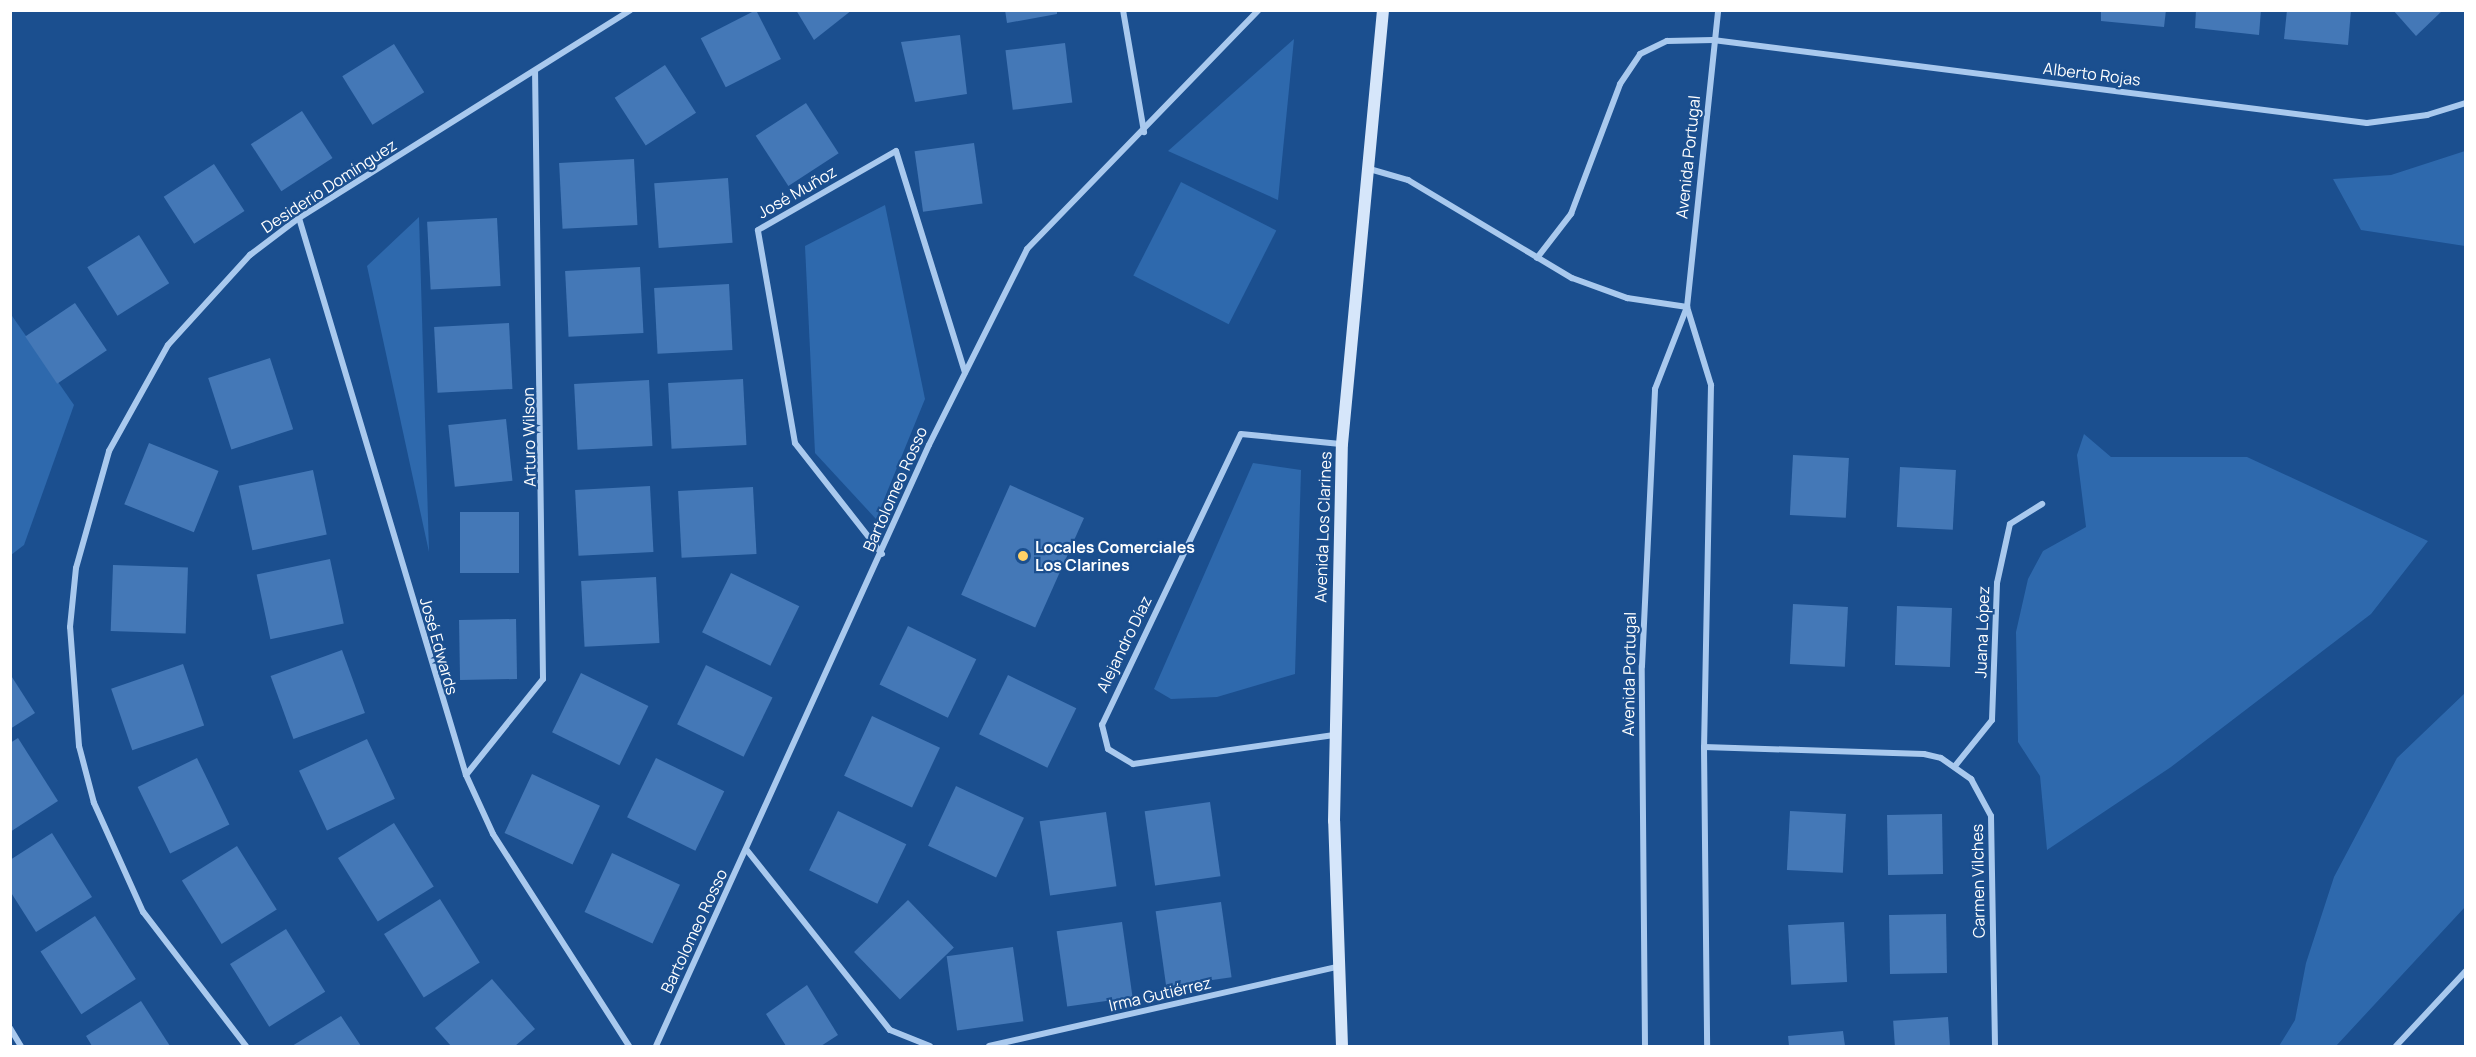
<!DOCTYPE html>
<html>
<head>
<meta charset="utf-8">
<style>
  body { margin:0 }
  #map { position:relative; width:2476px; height:1057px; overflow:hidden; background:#1b4f8f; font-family:Manrope,sans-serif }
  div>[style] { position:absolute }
  .green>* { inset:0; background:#2e69ad; transform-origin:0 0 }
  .building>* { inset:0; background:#4478b7; transform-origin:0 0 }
  .street>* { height:6px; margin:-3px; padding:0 3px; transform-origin:3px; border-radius:3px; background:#a9c9ee }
  .secondary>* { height:12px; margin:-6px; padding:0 6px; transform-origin:6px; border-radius:6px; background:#d6e6fa }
  .dots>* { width:16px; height:16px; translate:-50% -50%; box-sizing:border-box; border:3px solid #1b4f8f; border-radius:50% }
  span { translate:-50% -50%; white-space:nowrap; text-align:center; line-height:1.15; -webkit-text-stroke:4.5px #1b4f8f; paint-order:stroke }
  .street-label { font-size:16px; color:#fff }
  .poi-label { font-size:16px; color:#fff; font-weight:700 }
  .left { translate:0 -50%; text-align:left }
  .frame { position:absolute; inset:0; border:12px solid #fff; pointer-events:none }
</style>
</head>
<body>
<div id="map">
  <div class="green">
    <i style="clip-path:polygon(1294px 39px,1278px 200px,1168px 151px)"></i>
    <i style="clip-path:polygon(2465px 151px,2465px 246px,2361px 230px,2333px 179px,2391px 175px)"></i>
    <i style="left:1181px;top:182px;width:107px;height:105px;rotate:27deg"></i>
    <i style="clip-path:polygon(885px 205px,925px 399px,876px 519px,815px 453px,805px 246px)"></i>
    <i style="clip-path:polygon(419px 217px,429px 552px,367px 266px)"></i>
    <i style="clip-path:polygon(10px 313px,74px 405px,24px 545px,11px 555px)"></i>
    <i style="clip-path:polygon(2084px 434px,2111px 457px,2247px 457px,2428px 541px,2371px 614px,2171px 767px,2047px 850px,2040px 776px,2018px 742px,2016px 632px,2028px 579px,2043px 551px,2086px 527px,2077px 455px)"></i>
    <i style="clip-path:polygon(1253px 463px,1301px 470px,1295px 674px,1217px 697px,1171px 699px,1154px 689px)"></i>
    <i style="clip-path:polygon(2465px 693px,2465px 907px,2336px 1046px,2279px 1046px,2295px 1020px,2306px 963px,2334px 877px,2397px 758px)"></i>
  </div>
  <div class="building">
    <i style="left:756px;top:10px;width:55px;height:62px;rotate:63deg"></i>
    <i style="clip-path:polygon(796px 10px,852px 10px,814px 40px)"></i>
    <i style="clip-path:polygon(1005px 10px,1057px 10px,1057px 14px,1007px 23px)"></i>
    <i style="clip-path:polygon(2101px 10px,2166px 10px,2164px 27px,2101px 21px)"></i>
    <i style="clip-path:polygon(2196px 10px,2261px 10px,2259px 35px,2195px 28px)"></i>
    <i style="clip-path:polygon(2287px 10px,2351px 10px,2348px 45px,2284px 39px)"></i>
    <i style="clip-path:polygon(2393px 10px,2443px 10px,2416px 36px)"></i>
    <i style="clip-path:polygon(960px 35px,967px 94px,915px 102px,901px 42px)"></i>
    <i style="left:1065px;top:43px;width:60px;height:60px;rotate:83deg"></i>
    <i style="left:394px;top:44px;width:57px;height:61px;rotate:58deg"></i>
    <i style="left:665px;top:65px;width:57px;height:60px;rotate:57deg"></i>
    <i style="left:806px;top:103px;width:60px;height:60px;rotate:57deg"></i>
    <i style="left:302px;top:111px;width:56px;height:61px;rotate:57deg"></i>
    <i style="left:974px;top:143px;width:61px;height:60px;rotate:82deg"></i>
    <i style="left:634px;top:159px;width:66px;height:75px;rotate:87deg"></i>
    <i style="left:214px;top:164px;width:56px;height:60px;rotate:57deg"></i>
    <i style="left:728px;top:178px;width:65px;height:74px;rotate:86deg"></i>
    <i style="left:497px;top:218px;width:68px;height:70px;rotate:87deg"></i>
    <i style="left:139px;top:235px;width:57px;height:61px;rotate:58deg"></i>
    <i style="left:640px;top:267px;width:66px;height:75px;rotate:87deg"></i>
    <i style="left:729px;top:284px;width:66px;height:75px;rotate:87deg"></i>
    <i style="left:75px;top:303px;width:57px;height:60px;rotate:56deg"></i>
    <i style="left:509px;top:323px;width:66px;height:75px;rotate:87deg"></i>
    <i style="left:270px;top:358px;width:75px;height:65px;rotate:72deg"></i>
    <i style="left:743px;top:379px;width:66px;height:75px;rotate:87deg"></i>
    <i style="left:649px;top:380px;width:66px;height:75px;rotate:87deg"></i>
    <i style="left:506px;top:419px;width:62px;height:58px;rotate:84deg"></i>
    <i style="left:149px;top:443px;width:75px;height:66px;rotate:22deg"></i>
    <i style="left:1793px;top:455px;width:56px;height:60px;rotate:3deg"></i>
    <i style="left:1900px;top:467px;width:56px;height:60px;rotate:3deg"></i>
    <i style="left:313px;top:470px;width:66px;height:76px;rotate:78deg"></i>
    <i style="left:1010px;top:485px;width:81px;height:120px;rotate:24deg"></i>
    <i style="left:650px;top:486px;width:66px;height:75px;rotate:87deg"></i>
    <i style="left:753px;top:487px;width:67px;height:75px;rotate:87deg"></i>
    <i style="left:460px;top:512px;width:59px;height:61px"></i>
    <i style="left:330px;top:559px;width:66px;height:75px;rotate:78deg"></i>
    <i style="left:113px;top:565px;width:75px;height:66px;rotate:2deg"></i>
    <i style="left:731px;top:573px;width:76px;height:66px;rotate:26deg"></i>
    <i style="left:656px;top:577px;width:66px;height:75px;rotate:87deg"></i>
    <i style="left:1793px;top:604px;width:55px;height:60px;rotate:3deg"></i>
    <i style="left:1897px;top:606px;width:55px;height:59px;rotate:2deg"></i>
    <i style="left:516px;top:619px;width:60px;height:57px;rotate:89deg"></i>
    <i style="left:908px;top:626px;width:76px;height:65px;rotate:26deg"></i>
    <i style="left:342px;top:650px;width:67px;height:76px;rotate:70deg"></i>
    <i style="left:183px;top:664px;width:65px;height:76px;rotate:71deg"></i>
    <i style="left:706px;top:665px;width:74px;height:66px;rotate:26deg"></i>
    <i style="left:581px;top:673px;width:75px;height:66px;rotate:26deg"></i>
    <i style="clip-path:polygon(10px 674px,35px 713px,10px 729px)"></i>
    <i style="left:1008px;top:675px;width:76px;height:66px;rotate:26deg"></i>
    <i style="left:872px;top:716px;width:75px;height:66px;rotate:25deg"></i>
    <i style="clip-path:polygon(18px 738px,58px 801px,10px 832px,10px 743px)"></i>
    <i style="left:367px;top:739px;width:66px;height:75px;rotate:65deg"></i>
    <i style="left:197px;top:758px;width:74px;height:66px;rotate:64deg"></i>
    <i style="left:656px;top:758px;width:76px;height:66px;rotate:26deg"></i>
    <i style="left:532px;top:774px;width:75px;height:65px;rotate:25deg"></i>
    <i style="left:956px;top:786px;width:75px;height:66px;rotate:25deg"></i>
    <i style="left:1210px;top:802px;width:75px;height:66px;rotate:82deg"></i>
    <i style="left:838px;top:811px;width:76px;height:66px;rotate:26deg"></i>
    <i style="left:1790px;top:811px;width:56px;height:59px;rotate:3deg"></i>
    <i style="left:1106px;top:812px;width:75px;height:67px;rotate:82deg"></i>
    <i style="left:1942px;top:814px;width:60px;height:55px;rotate:89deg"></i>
    <i style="left:394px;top:823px;width:75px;height:66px;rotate:58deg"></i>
    <i style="clip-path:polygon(52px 833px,92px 897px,36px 932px,10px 891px,10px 860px)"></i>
    <i style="left:237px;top:846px;width:75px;height:65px;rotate:58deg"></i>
    <i style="left:612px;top:853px;width:75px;height:65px;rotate:25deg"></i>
    <i style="left:440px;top:899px;width:75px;height:66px;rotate:58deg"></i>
    <i style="left:908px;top:900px;width:66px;height:75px;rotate:46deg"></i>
    <i style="left:1221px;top:902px;width:76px;height:66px;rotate:82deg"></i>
    <i style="left:1946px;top:914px;width:59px;height:57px;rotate:89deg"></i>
    <i style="left:95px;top:916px;width:75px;height:65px;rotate:57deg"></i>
    <i style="left:1122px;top:922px;width:76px;height:66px;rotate:82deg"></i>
    <i style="left:1844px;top:922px;width:60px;height:56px;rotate:87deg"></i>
    <i style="left:286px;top:929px;width:74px;height:66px;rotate:58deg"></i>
    <i style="left:1013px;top:947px;width:75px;height:67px;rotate:82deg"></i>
    <i style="clip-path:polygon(492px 979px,535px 1029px,515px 1046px,451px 1046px,435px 1028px)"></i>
    <i style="clip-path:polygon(807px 985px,838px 1035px,821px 1046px,786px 1046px,766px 1014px)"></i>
    <i style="clip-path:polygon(141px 1001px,170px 1046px,92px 1046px,86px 1036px)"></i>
    <i style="clip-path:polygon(341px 1016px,361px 1046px,292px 1046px)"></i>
    <i style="left:1948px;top:1017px;width:29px;height:55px;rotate:86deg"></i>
    <i style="clip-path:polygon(1843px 1031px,1845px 1046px,1789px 1046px,1788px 1036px)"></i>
  </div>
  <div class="street">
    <i style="left:1123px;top:10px;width:124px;rotate:80.2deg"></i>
    <i style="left:1366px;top:168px;width:44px;rotate:15.9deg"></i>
    <i style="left:1408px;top:180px;width:191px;rotate:30.9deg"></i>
    <i style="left:1572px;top:278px;width:59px;rotate:20deg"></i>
    <i style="left:1627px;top:298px;width:61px;rotate:8.5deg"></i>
    <i style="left:299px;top:218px;width:581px;rotate:73.31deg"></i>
    <i style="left:466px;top:775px;width:65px;rotate:65.4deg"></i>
    <i style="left:493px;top:834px;width:252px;rotate:57.3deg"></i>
    <i style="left:1537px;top:258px;width:56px;rotate:-52.3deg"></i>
    <i style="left:1571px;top:214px;width:139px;rotate:-69.3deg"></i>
    <i style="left:1620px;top:84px;width:36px;rotate:-56deg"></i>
    <i style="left:1640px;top:54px;width:30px;rotate:-26deg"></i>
    <i style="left:1667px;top:41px;width:46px;rotate:-1.2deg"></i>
    <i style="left:1713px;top:40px;width:659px;rotate:7.23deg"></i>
    <i style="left:2367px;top:123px;width:61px;rotate:-7.6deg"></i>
    <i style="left:2427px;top:115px;width:41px;rotate:-17.1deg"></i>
    <i style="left:1687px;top:307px;width:82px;rotate:72.9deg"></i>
    <i style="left:1711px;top:385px;width:362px;rotate:91.1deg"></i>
    <i style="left:1704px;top:747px;width:299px;rotate:89.4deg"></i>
    <i style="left:882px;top:554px;width:141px;rotate:-128.1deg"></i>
    <i style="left:795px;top:443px;width:216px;rotate:-99.9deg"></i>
    <i style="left:758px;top:230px;width:159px;rotate:-29.8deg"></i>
    <i style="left:896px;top:151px;width:232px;rotate:72.7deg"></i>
    <i style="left:1334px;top:735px;width:203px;rotate:171.8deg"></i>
    <i style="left:1133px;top:764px;width:29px;rotate:-149deg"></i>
    <i style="left:1108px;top:749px;width:25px;rotate:-104deg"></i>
    <i style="left:1102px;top:725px;width:322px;rotate:-64.5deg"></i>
    <i style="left:1241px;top:434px;width:100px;rotate:5.7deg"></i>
    <i style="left:1704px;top:747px;width:220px;rotate:1.8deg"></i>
    <i style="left:1924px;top:754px;width:17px;rotate:13deg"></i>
    <i style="left:1941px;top:758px;width:37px;rotate:35deg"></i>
    <i style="left:1971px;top:779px;width:42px;rotate:61.6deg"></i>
    <i style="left:1991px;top:816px;width:230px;rotate:89deg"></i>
    <i style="left:1955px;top:766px;width:59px;rotate:-51.2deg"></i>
    <i style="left:1992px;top:720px;width:137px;rotate:-87.9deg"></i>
    <i style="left:1997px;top:583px;width:60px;rotate:-77.6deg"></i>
    <i style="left:2010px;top:524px;width:38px;rotate:-32deg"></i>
    <i style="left:466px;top:775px;width:123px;rotate:-51.3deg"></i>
    <i style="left:543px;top:679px;width:608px;rotate:-90.75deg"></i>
    <i style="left:746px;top:849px;width:231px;rotate:51.5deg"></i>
    <i style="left:890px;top:1030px;width:43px;rotate:21.8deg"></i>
    <i style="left:10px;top:1028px;width:21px;rotate:59deg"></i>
    <i style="left:246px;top:1046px;width:169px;rotate:-127.5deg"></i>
    <i style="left:143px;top:912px;width:120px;rotate:-114.2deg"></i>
    <i style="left:94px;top:803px;width:59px;rotate:-104.7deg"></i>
    <i style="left:79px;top:746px;width:119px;rotate:-94.3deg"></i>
    <i style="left:70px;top:627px;width:59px;rotate:-84.2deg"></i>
    <i style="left:76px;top:568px;width:122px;rotate:-74.2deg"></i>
    <i style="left:109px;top:451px;width:121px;rotate:-60.9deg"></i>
    <i style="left:168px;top:345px;width:122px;rotate:-47.7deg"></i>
    <i style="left:250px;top:255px;width:61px;rotate:-37.1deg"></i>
    <i style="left:299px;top:218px;width:391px;rotate:-32.1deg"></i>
    <i style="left:656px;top:1046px;width:660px;rotate:-65.57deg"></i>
    <i style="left:929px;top:445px;width:219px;rotate:-63.4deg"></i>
    <i style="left:1027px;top:249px;width:333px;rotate:-45.9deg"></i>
    <i style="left:989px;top:1046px;width:358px;rotate:-12.8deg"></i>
    <i style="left:1645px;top:1046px;width:380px;rotate:-90.5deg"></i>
    <i style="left:1642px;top:666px;width:277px;rotate:-87.3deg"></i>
    <i style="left:1655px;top:389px;width:88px;rotate:-68.7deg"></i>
    <i style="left:1687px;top:307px;width:299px;rotate:-84deg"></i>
    <i style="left:2396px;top:1046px;width:103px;rotate:-47deg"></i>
  </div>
  <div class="secondary">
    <i style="left:1342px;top:1046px;width:225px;rotate:-92deg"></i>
    <i style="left:1334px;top:821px;width:377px;rotate:-88.8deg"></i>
    <i style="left:1342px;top:444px;width:436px;rotate:-84.6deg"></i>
  </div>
  <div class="dots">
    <i style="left:1023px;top:556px;background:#ffd166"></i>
  </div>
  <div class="street-label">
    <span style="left:2092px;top:74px;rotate:7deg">Alberto Rojas</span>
    <span style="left:1688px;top:157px;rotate:-84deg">Avenida Portugal</span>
    <span style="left:329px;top:186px;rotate:-33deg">Desiderio Domínguez</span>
    <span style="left:797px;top:192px;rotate:-30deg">José Muñoz</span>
    <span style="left:529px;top:437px;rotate:-91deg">Arturo Wilson</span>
    <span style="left:895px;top:489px;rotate:-66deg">Bartolomeo Rosso</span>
    <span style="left:1323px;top:527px;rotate:-88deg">Avenida Los Clarines</span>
    <span style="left:1982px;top:632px;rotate:-88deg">Juana López</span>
    <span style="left:1124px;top:644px;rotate:-64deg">Alejandro Díaz</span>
    <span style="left:439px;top:646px;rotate:74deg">José Edwards</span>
    <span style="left:1629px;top:674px;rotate:-89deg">Avenida Portugal</span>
    <span style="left:1978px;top:881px;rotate:-91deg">Carmen Vilches</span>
    <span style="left:694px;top:931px;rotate:-65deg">Bartolomeo Rosso</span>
    <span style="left:1160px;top:994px;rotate:-13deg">Irma Gutiérrez</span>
  </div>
  <div class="poi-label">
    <span class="left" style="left:1035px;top:556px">Locales Comerciales<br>Los Clarines</span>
  </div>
  <div class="frame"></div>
</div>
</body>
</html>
